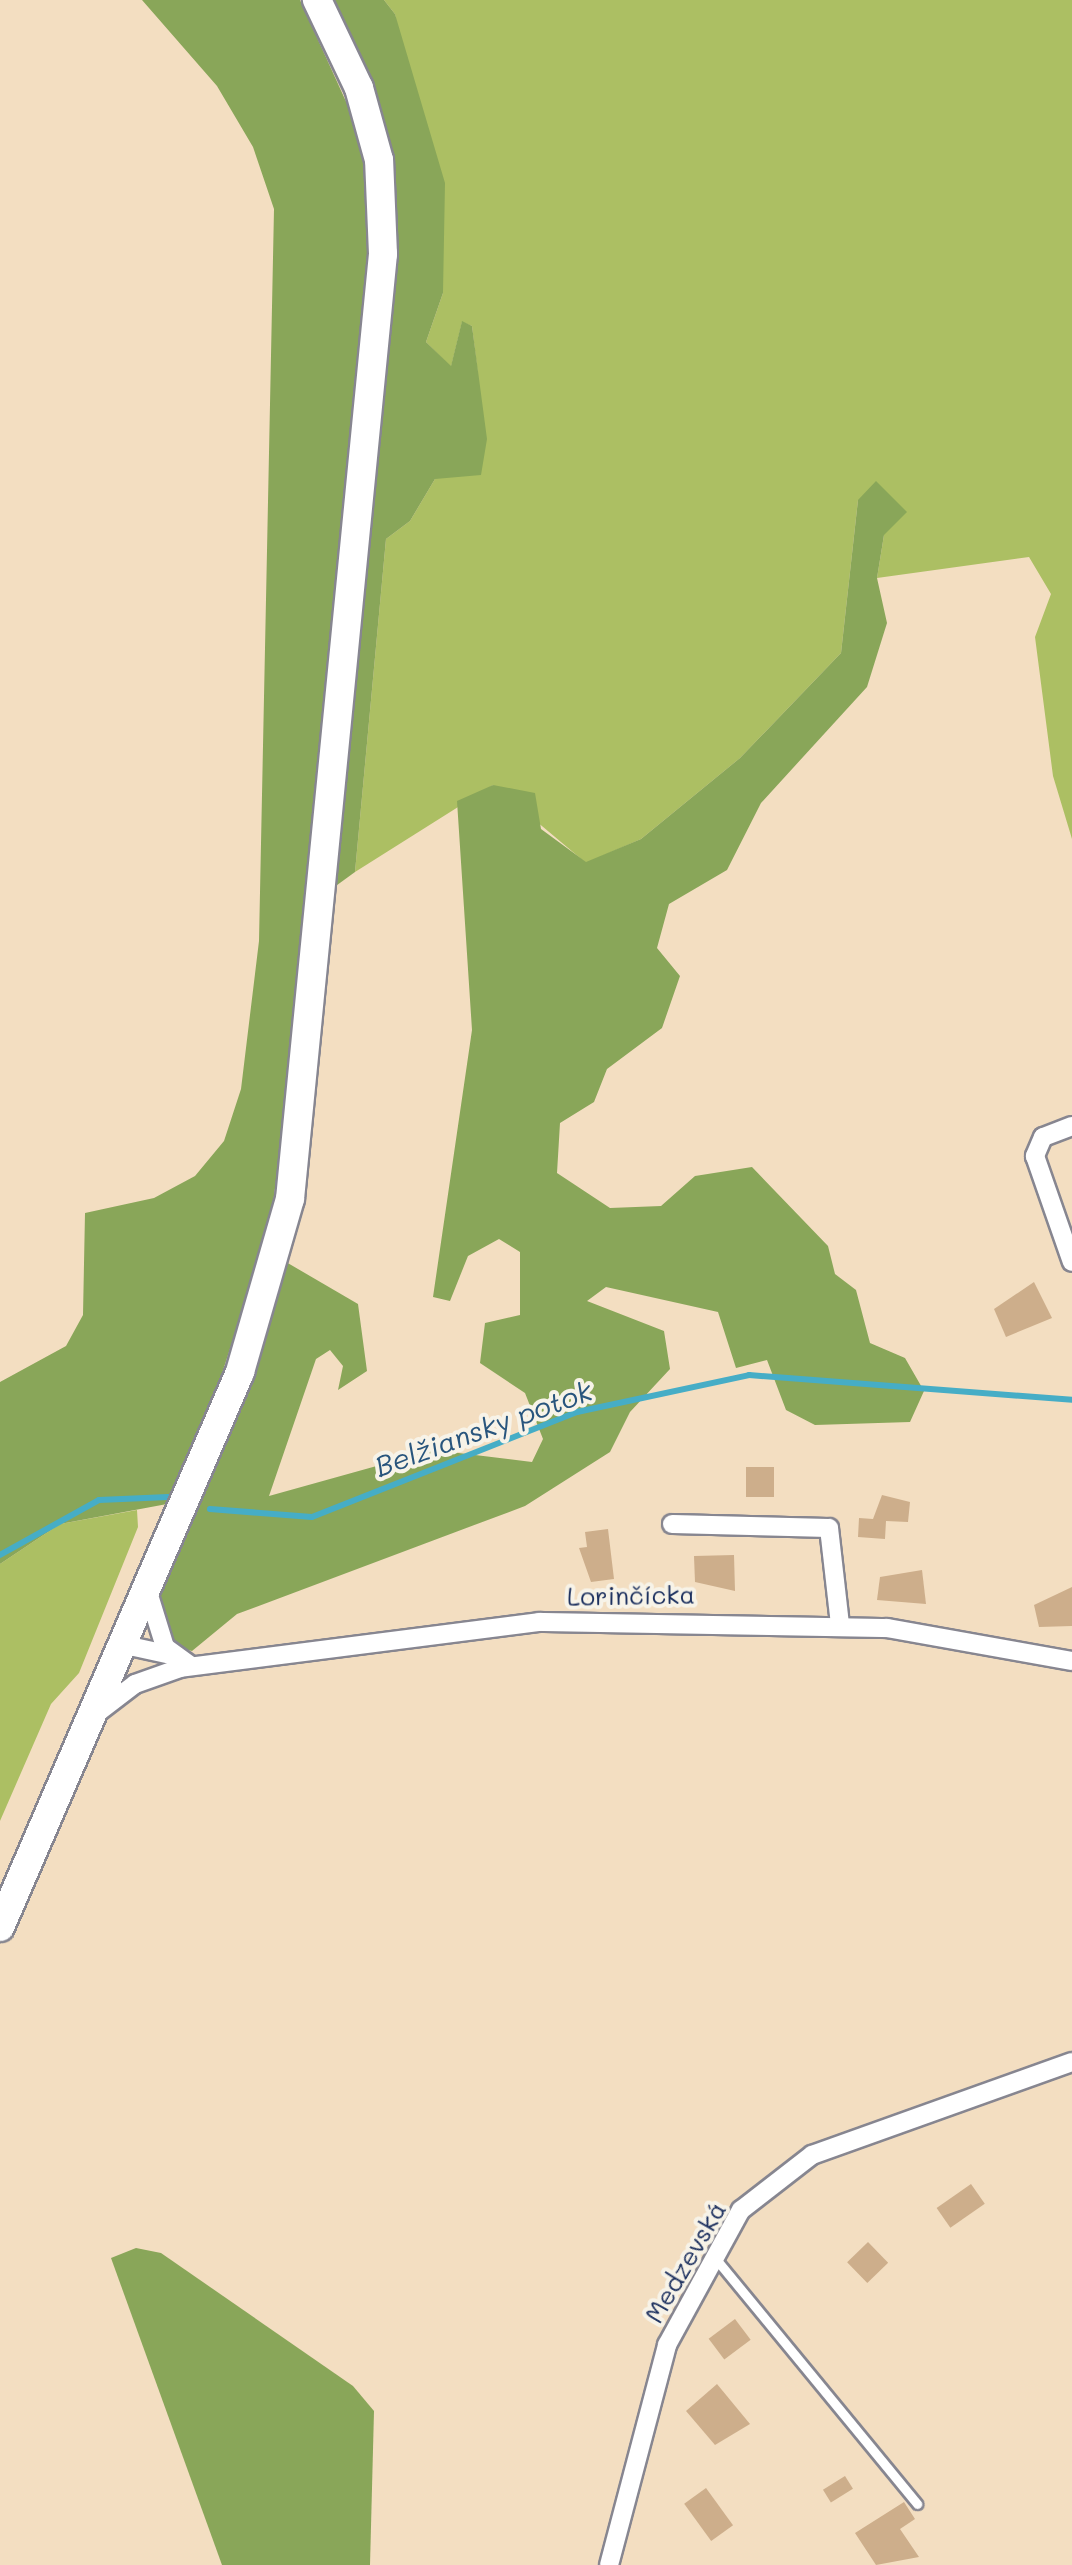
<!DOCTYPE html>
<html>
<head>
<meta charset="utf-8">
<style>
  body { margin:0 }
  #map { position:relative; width:1072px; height:2565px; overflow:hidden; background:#f3dec1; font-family:Mali,sans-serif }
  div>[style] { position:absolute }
  .green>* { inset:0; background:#acbf63 }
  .forest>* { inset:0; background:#89a659 }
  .stream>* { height:6px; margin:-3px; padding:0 3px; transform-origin:3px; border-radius:3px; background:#46adc6 }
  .building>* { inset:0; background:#cdae8b; transform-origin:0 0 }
  .roads { filter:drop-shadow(2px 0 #878690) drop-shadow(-2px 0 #878690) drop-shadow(0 2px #878690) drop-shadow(0 -2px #878690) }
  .service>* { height:9px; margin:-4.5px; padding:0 4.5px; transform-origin:4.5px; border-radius:4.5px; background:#fff }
  .minor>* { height:18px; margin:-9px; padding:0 9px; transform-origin:9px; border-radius:9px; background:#fff }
  .secondary>* { height:28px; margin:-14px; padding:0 14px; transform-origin:14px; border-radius:14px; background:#fff }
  span { translate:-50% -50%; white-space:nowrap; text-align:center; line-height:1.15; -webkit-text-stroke:8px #f7f3e8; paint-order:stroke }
  .street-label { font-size:25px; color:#1b2f5e }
  .water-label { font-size:28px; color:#28557d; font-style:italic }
</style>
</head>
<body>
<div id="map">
  <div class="green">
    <i style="clip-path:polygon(384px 0,1072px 0,1072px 839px,1053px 776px,1035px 637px,1051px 594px,1029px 557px,877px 578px,884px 535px,858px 500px,841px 653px,740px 758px,641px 839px,586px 863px,493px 785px,355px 872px,386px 539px,410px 521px,435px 479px,478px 375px,472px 326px,462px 322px,451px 367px,426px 342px,443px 293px,395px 14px)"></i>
    <i style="clip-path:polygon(137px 1510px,138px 1527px,79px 1673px,51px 1704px,0 1821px,0 1564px,60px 1524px)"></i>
  </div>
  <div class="forest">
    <i style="clip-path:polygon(142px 0,300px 0,353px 117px,366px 174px,369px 232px,313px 902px,270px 1226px,199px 1444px,167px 1504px,60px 1524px,0 1564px,0 1382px,66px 1346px,83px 1315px,85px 1213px,154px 1198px,195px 1176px,224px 1141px,241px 1089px,259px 941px,274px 209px,253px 147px,217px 86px)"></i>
    <i style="clip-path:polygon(326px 0,384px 0,395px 14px,445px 183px,443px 293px,426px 342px,451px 366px,462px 321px,472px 326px,487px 439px,481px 475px,435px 479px,410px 521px,386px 539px,355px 872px,333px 888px,390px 191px)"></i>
    <i style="clip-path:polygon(876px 481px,907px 512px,884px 535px,877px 578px,887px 623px,867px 687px,761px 803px,727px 870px,669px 904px,657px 948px,680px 976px,662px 1028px,607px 1069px,594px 1102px,560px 1123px,557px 1173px,610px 1208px,661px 1206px,695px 1176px,752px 1167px,828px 1246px,835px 1274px,856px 1290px,870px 1343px,905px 1358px,924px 1391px,910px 1422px,815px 1425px,786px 1410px,767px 1360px,736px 1368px,718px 1312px,606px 1287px,587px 1301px,664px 1331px,670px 1369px,630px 1412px,610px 1452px,525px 1506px,237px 1614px,192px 1651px,173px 1646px,157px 1594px,286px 1262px,358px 1304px,367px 1371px,338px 1390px,343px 1366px,330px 1350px,316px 1359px,269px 1496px,434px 1450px,532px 1462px,543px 1439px,525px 1393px,480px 1363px,485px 1323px,520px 1315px,520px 1252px,499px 1239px,468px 1256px,450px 1301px,433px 1297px,472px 1030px,457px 801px,493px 785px,535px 793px,541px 829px,586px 862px,641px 839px,740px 758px,841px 653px,858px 500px)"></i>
    <i style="clip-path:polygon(136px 2248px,161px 2253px,353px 2386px,374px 2411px,370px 2565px,222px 2565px,111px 2258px)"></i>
  </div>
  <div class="stream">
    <i style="left:210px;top:1509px;width:102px;rotate:4.5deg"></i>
    <i style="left:312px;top:1517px;width:285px;rotate:-21.6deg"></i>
    <i style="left:577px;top:1412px;width:176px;rotate:-12.1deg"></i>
    <i style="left:749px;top:1375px;width:324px;rotate:4.4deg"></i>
    <i style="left:0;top:1555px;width:113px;rotate:-29.1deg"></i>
    <i style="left:99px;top:1500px;width:69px;rotate:-2.5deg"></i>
  </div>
  <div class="building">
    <i style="clip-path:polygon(1034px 1282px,1052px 1318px,1006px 1337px,994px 1309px)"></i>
    <i style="left:746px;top:1467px;width:28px;height:30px"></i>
    <i style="clip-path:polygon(882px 1495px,910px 1502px,908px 1522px,886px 1521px,885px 1539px,858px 1537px,859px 1518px,873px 1519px)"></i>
    <i style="clip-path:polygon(608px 1529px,614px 1579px,591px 1582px,579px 1548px,587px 1547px,585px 1532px)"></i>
    <i style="clip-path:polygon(734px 1555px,735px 1591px,695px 1582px,694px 1556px)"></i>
    <i style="clip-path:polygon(922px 1570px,926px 1604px,877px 1600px,880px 1577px)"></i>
    <i style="clip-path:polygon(1072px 1587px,1072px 1626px,1039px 1627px,1034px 1605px)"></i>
    <i style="left:971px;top:2184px;width:24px;height:42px;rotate:55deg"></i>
    <i style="left:868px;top:2242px;width:29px;height:29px;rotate:46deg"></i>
    <i style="left:735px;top:2319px;width:26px;height:33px;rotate:53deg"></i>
    <i style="clip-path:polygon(717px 2384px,750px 2424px,715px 2445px,686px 2411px)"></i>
    <i style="left:845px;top:2476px;width:15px;height:26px;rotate:58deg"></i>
    <i style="left:706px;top:2488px;width:46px;height:27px;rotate:54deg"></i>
    <i style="clip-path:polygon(904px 2502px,915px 2519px,900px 2529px,919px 2557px,876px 2565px,855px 2533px)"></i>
  </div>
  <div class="roads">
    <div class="service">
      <i style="left:716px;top:2259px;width:317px;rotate:50.6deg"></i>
    </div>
    <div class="minor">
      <i style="left:1072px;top:1126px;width:31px;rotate:159deg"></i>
      <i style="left:1043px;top:1137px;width:21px;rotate:113deg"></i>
      <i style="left:1035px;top:1156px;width:112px;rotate:70.8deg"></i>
      <i style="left:672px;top:1524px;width:157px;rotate:1.5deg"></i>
      <i style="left:829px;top:1528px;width:98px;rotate:83.5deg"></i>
      <i style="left:148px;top:1592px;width:58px;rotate:72.8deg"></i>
      <i style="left:165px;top:1647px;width:32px;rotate:36deg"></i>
      <i style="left:125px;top:1645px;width:47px;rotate:12.3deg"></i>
      <i style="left:97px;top:1713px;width:48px;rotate:-37.3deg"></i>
      <i style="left:135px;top:1684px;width:48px;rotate:-19.6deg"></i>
      <i style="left:180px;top:1668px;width:362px;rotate:-7.3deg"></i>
      <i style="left:539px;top:1622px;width:348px;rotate:1deg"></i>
      <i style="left:887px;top:1628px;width:188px;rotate:10.1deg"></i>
      <i style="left:609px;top:2565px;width:228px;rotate:-75.2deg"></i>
      <i style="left:667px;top:2345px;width:154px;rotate:-61.3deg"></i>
      <i style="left:741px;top:2210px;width:90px;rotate:-37.8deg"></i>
      <i style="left:812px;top:2155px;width:276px;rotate:-19.7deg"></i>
    </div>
    <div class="secondary">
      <i style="left:0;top:1927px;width:605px;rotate:-66.61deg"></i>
      <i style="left:240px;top:1372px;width:180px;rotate:-73.9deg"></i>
      <i style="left:290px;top:1199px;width:950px;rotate:-84.38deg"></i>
      <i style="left:383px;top:254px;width:94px;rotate:-92.4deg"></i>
      <i style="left:379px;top:160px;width:75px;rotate:-105.5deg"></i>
      <i style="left:359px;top:88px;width:98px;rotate:-115.5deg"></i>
    </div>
  </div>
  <div class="street-label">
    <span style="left:631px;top:1595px;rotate:-1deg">Lorinčícka</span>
    <span style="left:685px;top:2262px;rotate:-60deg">Medzevská</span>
  </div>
  <div class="water-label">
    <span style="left:483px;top:1428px;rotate:-20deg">Belžiansky potok</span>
  </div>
</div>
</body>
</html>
